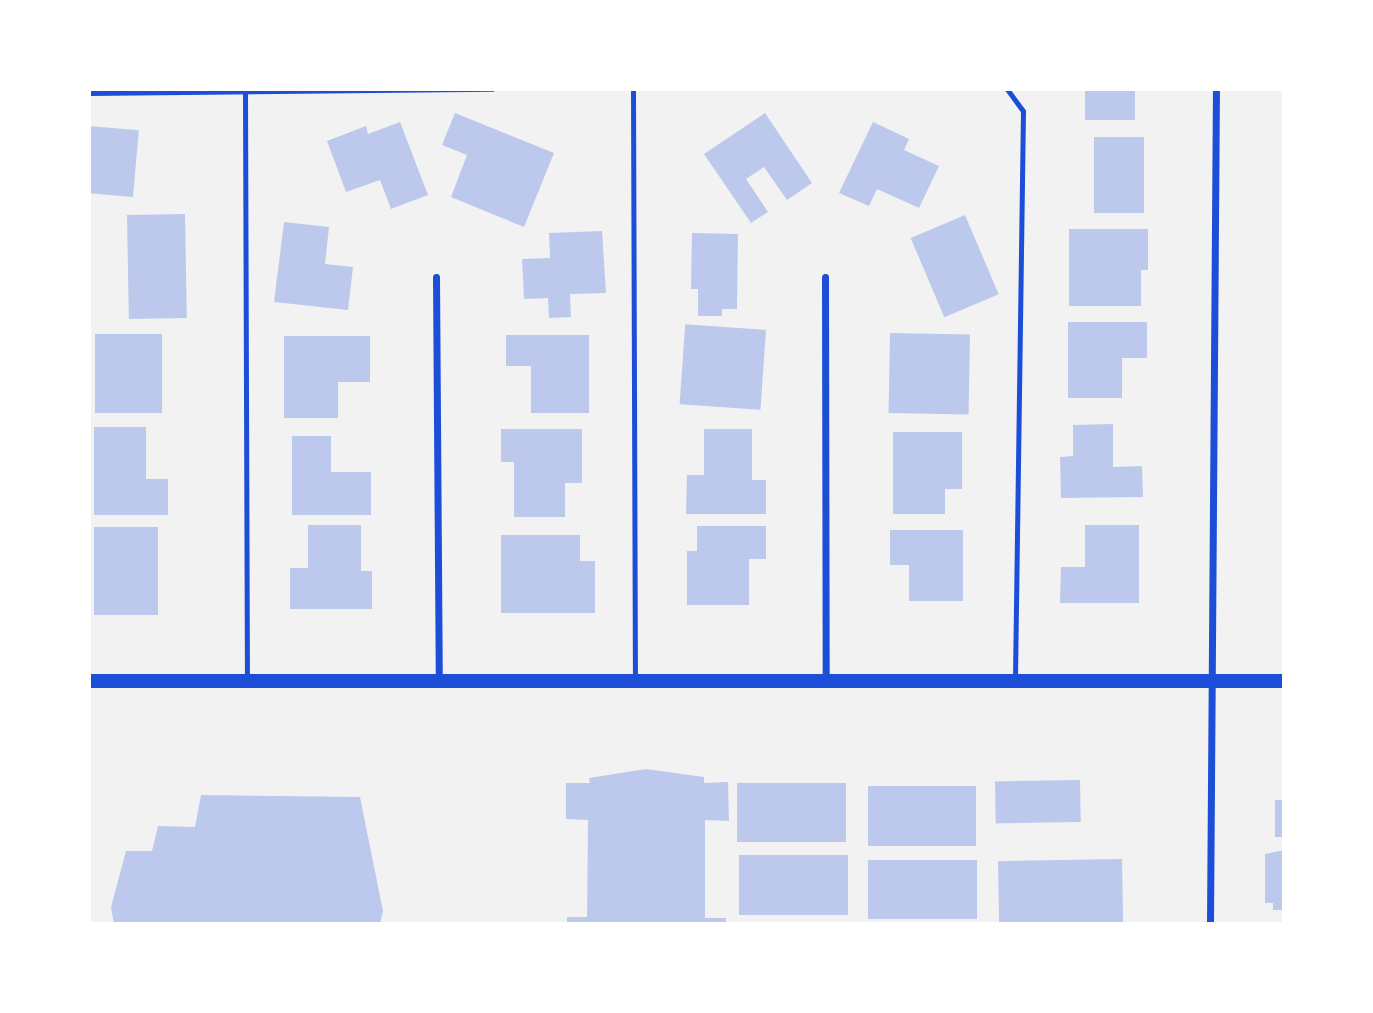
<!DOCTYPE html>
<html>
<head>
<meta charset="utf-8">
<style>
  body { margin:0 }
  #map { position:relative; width:1373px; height:1013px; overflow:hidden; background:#f2f2f2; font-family:Manrope,sans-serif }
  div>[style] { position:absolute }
  .building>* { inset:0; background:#bdc9ec; transform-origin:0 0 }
  .service>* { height:5px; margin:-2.5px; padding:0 2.5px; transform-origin:2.5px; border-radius:2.5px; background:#1d4ed8 }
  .minor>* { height:7px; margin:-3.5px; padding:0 3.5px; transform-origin:3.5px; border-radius:3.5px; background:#1d4ed8 }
  .secondary>* { height:14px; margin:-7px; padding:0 7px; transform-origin:7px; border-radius:7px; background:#1d4ed8 }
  span { translate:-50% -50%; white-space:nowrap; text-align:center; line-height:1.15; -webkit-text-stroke:6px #fff; paint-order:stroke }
  .frame { position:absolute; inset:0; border:91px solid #fff; pointer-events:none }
</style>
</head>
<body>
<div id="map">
  <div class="building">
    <i style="left:1085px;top:89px;width:50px;height:31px"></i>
    <i style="clip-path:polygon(455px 113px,554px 153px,524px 227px,451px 197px,467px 155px,442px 145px)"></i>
    <i style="clip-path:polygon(765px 113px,812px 183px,787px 200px,764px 167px,746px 179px,768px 212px,751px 223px,704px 154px)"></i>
    <i style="clip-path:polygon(400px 122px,428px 195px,391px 209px,380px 180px,346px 192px,327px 141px,366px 126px,368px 134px)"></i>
    <i style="clip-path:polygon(873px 122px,909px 139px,904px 150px,939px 166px,919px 208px,877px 189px,869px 206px,839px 193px)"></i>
    <i style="left:89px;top:126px;width:50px;height:67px;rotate:5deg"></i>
    <i style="left:1094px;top:137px;width:50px;height:76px"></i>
    <i style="left:185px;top:214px;width:104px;height:58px;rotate:89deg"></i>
    <i style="left:965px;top:215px;width:86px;height:59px;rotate:67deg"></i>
    <i style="clip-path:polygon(284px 222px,329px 227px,325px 264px,353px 267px,348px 310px,274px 302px)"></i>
    <i style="clip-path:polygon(1069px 229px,1148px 229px,1148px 270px,1141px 270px,1141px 306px,1069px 306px)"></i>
    <i style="clip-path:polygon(602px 231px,606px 293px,570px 294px,571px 317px,549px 318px,548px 298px,524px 299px,522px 259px,550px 258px,549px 233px)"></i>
    <i style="clip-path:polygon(692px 233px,738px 234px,737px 309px,722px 309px,722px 316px,698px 316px,698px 289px,691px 289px)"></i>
    <i style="clip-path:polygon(1068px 322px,1147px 322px,1147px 358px,1122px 358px,1122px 398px,1068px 398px)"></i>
    <i style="left:766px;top:330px;width:80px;height:81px;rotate:94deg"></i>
    <i style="left:890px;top:333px;width:80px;height:80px;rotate:1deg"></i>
    <i style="left:95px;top:334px;width:67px;height:79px"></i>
    <i style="clip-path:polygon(506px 335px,589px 335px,589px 413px,531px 413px,531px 366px,506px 366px)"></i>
    <i style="clip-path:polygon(284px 336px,370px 336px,370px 382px,338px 382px,338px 418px,284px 418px)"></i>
    <i style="clip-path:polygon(1113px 424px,1113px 467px,1142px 466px,1143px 497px,1061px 498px,1060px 457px,1073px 456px,1073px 425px)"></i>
    <i style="clip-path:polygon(94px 427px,146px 427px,146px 479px,168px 479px,168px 515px,94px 515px)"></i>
    <i style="clip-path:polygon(501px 429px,582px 429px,582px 483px,565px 483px,565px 517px,514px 517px,514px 462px,501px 462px)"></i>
    <i style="clip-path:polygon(704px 429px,752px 429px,752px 480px,766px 480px,766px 514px,686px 514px,687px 475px,704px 475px)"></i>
    <i style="clip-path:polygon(893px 432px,962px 432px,962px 489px,945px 489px,945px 514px,893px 514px)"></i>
    <i style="clip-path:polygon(292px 436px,331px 436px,331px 472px,371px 472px,371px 515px,292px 515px)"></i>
    <i style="clip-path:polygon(308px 525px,361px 525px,361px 571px,372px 571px,372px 609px,290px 609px,290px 568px,308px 568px)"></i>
    <i style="clip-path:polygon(1085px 525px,1139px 525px,1139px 603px,1060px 603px,1061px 567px,1085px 567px)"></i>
    <i style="clip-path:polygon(697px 526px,766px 526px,766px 559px,749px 559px,749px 605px,687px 605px,687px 551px,697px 551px)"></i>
    <i style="left:94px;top:527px;width:64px;height:88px"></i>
    <i style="clip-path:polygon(890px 530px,963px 530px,963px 601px,909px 601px,909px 565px,890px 565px)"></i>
    <i style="clip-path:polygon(501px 535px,580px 535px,580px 561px,595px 561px,595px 613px,501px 613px)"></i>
    <i style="clip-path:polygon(646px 769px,704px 777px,704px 783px,728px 782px,729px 821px,705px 820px,705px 918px,726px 918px,726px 924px,567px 924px,567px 917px,587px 917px,588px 820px,566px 819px,566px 783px,590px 783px,589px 778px)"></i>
    <i style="left:1080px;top:780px;width:42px;height:85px;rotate:89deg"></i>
    <i style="left:737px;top:783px;width:109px;height:59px"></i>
    <i style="left:868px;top:786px;width:108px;height:60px"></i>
    <i style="clip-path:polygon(201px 795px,360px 797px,383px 911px,380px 924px,114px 924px,111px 907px,126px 851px,152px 851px,158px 826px,195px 827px)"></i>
    <i style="left:1275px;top:800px;width:9px;height:37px"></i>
    <i style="clip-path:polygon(1279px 851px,1284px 851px,1284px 910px,1273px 910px,1273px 903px,1265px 903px,1265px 854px)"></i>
    <i style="left:848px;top:855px;width:60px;height:109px;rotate:90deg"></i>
    <i style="left:1122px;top:859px;width:65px;height:124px;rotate:89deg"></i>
    <i style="left:977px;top:860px;width:59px;height:109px;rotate:90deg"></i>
  </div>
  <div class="service">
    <i style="left:633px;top:89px;width:591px;rotate:89.81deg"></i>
    <i style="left:1007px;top:89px;width:27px;rotate:54deg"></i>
    <i style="left:1023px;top:111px;width:569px;rotate:90.81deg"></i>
    <i style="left:245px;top:92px;width:589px;rotate:89.81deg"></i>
    <i style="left:89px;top:93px;width:404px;rotate:-0.6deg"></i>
  </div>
  <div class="minor">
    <i style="left:436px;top:277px;width:403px;rotate:89.6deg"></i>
    <i style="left:825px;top:277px;width:403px;rotate:89.9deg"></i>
    <i style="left:1210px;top:924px;width:835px;rotate:-89.59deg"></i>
  </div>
  <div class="secondary">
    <i style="left:89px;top:681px;width:1195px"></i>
  </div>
  <div class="frame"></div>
</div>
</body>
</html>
